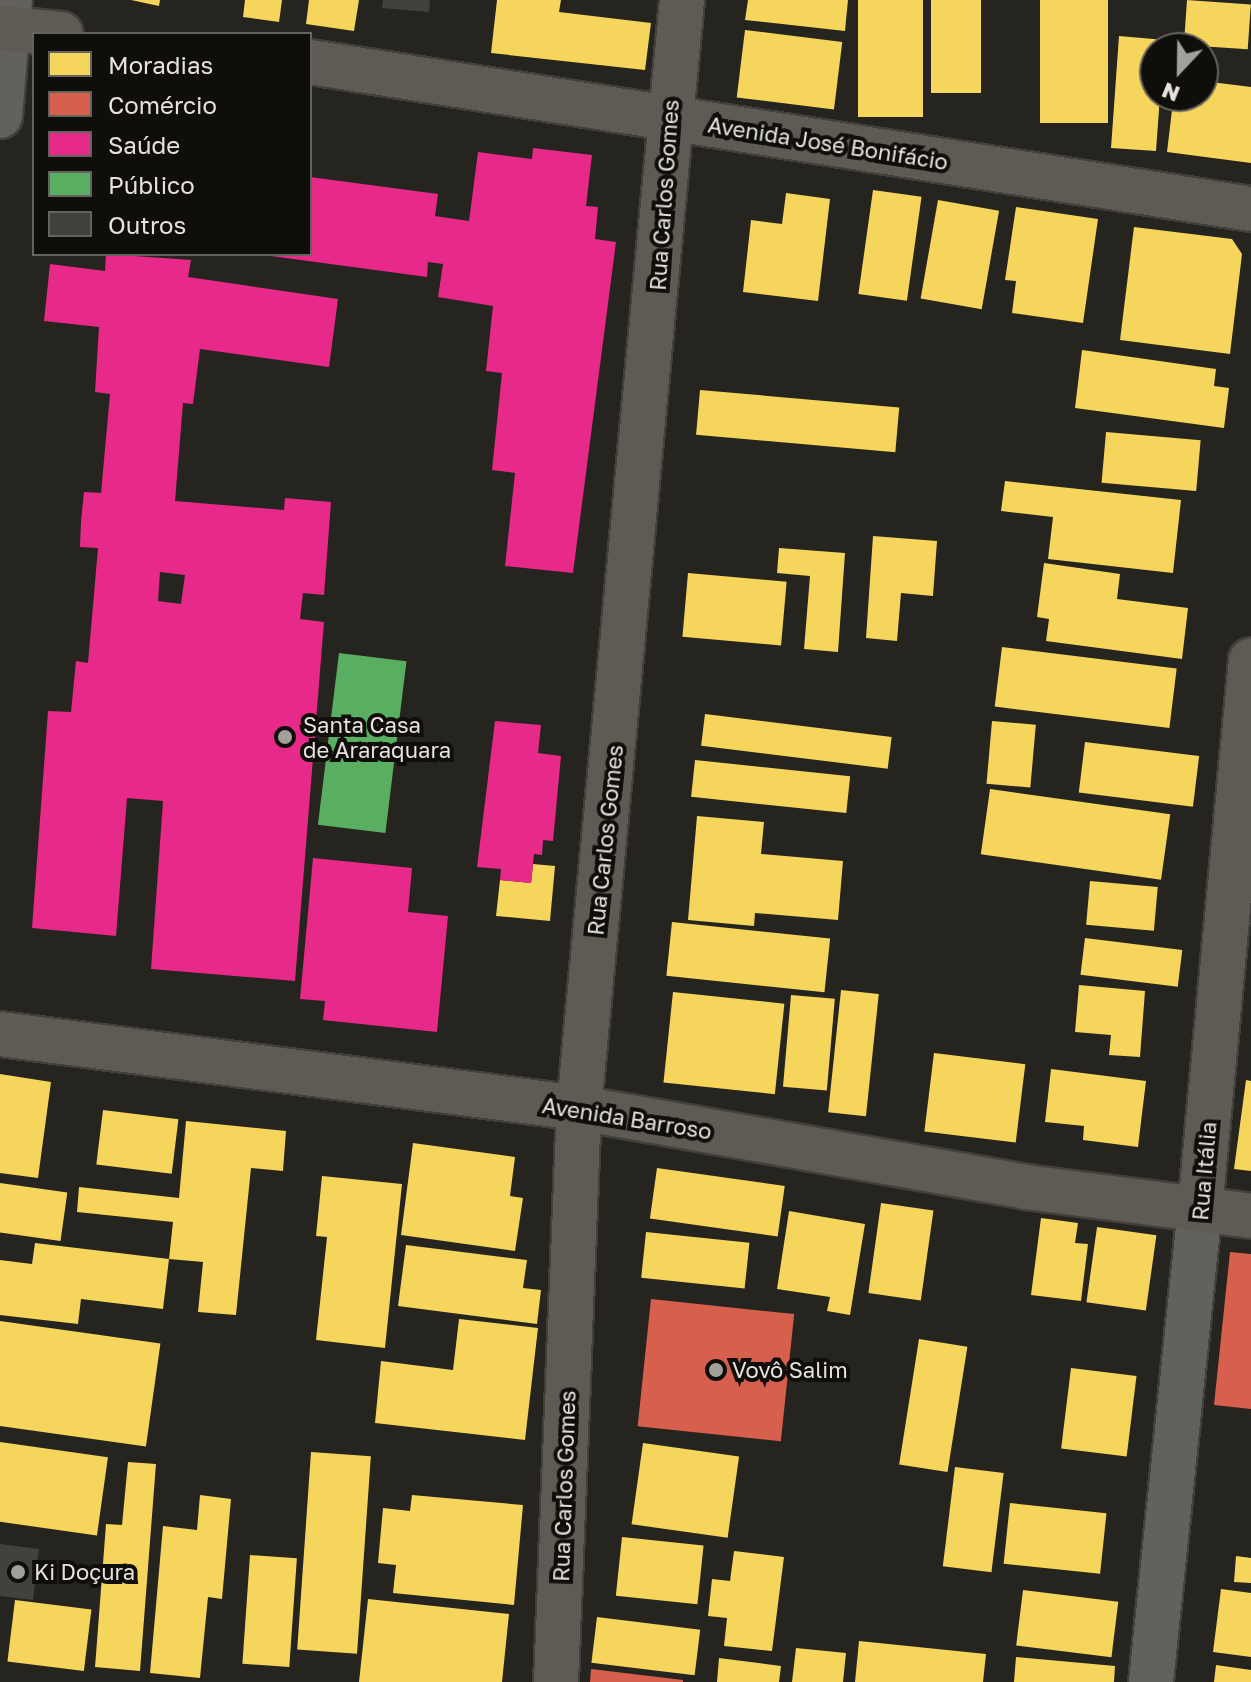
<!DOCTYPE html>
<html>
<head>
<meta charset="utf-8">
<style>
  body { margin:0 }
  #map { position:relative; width:1251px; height:1682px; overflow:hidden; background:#26241e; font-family:"Golos Text",sans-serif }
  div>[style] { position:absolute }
  .homes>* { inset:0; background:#f6d55c; transform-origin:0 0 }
  .shops>* { inset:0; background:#d6604d; transform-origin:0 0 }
  .health>* { inset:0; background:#e7298a }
  .public>* { inset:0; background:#5aae61; transform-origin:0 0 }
  .building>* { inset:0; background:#42413c }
  .roads { filter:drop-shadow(2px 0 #42403a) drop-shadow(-2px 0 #42403a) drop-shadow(0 2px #42403a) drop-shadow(0 -2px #42403a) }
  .street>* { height:44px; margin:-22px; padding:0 22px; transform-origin:22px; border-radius:22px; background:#62615d }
  .secondary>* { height:44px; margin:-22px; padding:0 22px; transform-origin:22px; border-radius:22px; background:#5d5b53 }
  .dots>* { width:22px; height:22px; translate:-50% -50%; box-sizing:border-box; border:4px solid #100e0a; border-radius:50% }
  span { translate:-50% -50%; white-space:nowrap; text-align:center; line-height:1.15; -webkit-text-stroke:8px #100e0a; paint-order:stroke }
  .street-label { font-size:22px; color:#e5e3dc }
  .poi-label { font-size:22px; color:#e5e3dc }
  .left { translate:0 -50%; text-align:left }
  .legend { position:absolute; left:32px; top:32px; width:280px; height:224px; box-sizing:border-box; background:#100e0a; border:2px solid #65635e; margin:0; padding:10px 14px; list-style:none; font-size:24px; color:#e5e3dc }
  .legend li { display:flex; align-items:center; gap:16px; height:40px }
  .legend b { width:40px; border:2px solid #65635e }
  .north { position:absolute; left:1139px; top:32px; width:80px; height:80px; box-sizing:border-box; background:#100e0a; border:2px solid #65635e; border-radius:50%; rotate:202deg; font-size:22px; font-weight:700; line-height:32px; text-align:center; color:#e5e3dc }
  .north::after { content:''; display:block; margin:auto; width:28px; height:36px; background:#a2a09a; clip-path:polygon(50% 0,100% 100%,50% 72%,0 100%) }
</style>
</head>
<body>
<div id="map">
  <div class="homes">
    <i style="clip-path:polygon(131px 0,160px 0,159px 6px)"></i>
    <i style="clip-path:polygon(245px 0,282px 0,279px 22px,243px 17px)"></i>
    <i style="clip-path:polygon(309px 0,359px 0,354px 31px,306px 24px)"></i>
    <i style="clip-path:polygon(497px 0,561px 0,559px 12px,651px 23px,645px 70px,491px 53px)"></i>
    <i style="clip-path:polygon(748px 0,848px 0,845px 31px,745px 20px)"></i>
    <i style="left:858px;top:0;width:65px;height:117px"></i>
    <i style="left:931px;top:0;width:50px;height:93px"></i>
    <i style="left:1040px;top:0;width:68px;height:123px"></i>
    <i style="left:1187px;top:0;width:64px;height:45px;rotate:4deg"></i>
    <i style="left:745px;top:30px;width:98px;height:68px;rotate:7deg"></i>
    <i style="clip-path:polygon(1119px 36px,1165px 40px,1164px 48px,1155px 48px,1155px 96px,1160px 96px,1156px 151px,1111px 148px)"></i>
    <i style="clip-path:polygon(1203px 81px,1251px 87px,1251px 163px,1167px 152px,1172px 110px,1185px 111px,1187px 96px,1203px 96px)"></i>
    <i style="left:873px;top:190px;width:49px;height:105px;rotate:8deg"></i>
    <i style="clip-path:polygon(786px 193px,830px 199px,818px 301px,743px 292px,751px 220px,782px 224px)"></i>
    <i style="left:938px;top:200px;width:62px;height:100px;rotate:10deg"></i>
    <i style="clip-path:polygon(1016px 207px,1098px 219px,1083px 323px,1012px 313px,1016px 281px,1005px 280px)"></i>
    <i style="clip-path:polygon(1134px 227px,1232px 239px,1242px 254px,1230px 354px,1120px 340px)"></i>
    <i style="clip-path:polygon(1082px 350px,1216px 369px,1214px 386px,1229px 388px,1224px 428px,1075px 408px)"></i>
    <i style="left:700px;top:390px;width:200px;height:45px;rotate:5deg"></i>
    <i style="left:1106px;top:432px;width:95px;height:51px;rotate:5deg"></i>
    <i style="clip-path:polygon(1005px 481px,1181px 500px,1173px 573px,1048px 559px,1053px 517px,1001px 511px)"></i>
    <i style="clip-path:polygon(873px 536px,937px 541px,933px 596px,901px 593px,897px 641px,866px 638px)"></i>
    <i style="clip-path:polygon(779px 548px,845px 553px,838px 652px,804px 649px,810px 576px,777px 573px)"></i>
    <i style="clip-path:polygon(1044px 563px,1120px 574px,1117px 599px,1188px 608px,1182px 659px,1046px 641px,1049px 619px,1037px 617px)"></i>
    <i style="left:688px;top:573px;width:99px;height:64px;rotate:5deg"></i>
    <i style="left:1002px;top:647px;width:176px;height:60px;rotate:7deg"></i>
    <i style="left:705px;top:714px;width:188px;height:32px;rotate:7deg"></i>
    <i style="left:992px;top:721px;width:44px;height:63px;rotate:5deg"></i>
    <i style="left:1085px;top:742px;width:115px;height:51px;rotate:7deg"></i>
    <i style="left:695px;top:760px;width:156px;height:37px;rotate:6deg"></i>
    <i style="left:990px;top:789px;width:182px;height:66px;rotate:8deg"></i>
    <i style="clip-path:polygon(697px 816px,764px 822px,761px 854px,843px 861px,838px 920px,755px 913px,754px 926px,688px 920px)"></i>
    <i style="clip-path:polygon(533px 864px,555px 866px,550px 921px,496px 916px,500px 880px,531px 883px)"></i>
    <i style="left:1090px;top:881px;width:68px;height:44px;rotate:5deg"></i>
    <i style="left:672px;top:922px;width:159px;height:54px;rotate:6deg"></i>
    <i style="left:1085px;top:938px;width:98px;height:37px;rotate:7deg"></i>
    <i style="clip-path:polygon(1079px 985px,1145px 991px,1140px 1057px,1109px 1055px,1111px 1035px,1075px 1032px)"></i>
    <i style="left:841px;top:990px;width:38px;height:123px;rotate:6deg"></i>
    <i style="left:673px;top:992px;width:112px;height:91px;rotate:6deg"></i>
    <i style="left:791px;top:995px;width:44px;height:92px;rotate:5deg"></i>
    <i style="left:934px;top:1053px;width:92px;height:79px;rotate:7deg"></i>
    <i style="clip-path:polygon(1051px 1069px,1146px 1081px,1138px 1147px,1083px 1140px,1084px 1126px,1045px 1122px)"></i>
    <i style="clip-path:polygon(0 1074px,51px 1082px,38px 1178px,0 1173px)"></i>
    <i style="clip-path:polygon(1246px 1080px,1251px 1081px,1251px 1171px,1234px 1169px)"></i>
    <i style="left:103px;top:1110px;width:76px;height:55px;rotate:7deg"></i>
    <i style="clip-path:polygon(186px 1121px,286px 1131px,283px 1171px,251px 1168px,236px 1315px,198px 1312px,203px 1262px,169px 1259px,163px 1309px,81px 1299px,78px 1324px,0 1315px,0 1260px,32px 1264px,35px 1243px,169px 1259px,173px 1222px,77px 1212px,79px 1187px,179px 1198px)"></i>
    <i style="clip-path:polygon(413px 1143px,515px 1157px,510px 1196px,523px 1198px,515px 1251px,401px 1235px)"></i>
    <i style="left:657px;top:1168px;width:129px;height:51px;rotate:8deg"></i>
    <i style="clip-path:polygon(322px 1176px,402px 1184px,385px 1348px,316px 1340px,327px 1237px,316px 1236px)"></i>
    <i style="left:0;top:1183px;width:68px;height:49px;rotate:8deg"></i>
    <i style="left:881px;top:1203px;width:53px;height:91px;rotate:8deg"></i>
    <i style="clip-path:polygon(789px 1211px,865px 1224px,850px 1315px,827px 1311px,830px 1297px,777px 1289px)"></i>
    <i style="clip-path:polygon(1041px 1218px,1078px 1223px,1075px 1243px,1088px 1244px,1081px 1301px,1031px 1295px)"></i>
    <i style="left:1097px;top:1227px;width:60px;height:76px;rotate:8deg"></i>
    <i style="left:646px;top:1232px;width:104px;height:46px;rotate:6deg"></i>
    <i style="clip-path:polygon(406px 1245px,527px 1260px,523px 1288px,541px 1290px,537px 1324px,398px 1306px)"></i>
    <i style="clip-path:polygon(459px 1319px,538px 1328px,525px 1440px,375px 1423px,381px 1361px,453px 1370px)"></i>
    <i style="left:0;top:1321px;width:162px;height:104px;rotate:8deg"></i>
    <i style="left:919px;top:1339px;width:49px;height:127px;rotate:9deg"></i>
    <i style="left:1071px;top:1368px;width:66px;height:81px;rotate:7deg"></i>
    <i style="left:0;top:1442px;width:109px;height:79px;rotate:8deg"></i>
    <i style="left:643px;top:1443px;width:97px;height:82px;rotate:8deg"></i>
    <i style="left:311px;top:1452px;width:60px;height:198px;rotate:4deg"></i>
    <i style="clip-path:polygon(128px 1462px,156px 1464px,140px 1671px,95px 1667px,106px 1524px,122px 1525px)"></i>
    <i style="left:955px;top:1467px;width:49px;height:100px;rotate:7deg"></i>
    <i style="clip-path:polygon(200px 1495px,231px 1499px,222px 1599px,208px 1597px,200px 1678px,150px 1673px,163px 1526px,197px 1530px)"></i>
    <i style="clip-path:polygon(412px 1495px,523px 1505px,514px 1605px,393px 1593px,396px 1565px,378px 1563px,383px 1508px,410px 1511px)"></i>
    <i style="left:1010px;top:1503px;width:97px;height:61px;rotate:6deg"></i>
    <i style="left:622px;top:1537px;width:82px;height:59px;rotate:6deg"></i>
    <i style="clip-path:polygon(734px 1551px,784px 1557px,772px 1651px,724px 1646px,727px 1618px,708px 1616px,712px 1579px,730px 1581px)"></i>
    <i style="left:250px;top:1555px;width:47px;height:109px;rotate:4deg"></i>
    <i style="clip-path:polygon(1236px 1556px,1251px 1558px,1251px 1583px,1234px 1582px)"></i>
    <i style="clip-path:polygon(1221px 1589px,1251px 1593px,1251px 1657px,1213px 1652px)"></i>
    <i style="left:1023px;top:1590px;width:96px;height:56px;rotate:7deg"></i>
    <i style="clip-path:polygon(368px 1599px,509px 1614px,502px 1682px,359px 1682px)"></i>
    <i style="left:15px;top:1600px;width:77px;height:62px;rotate:7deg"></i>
    <i style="left:597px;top:1617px;width:104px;height:46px;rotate:7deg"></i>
    <i style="clip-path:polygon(859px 1641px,986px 1654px,983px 1682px,855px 1682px)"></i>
    <i style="clip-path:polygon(796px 1648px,846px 1653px,843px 1682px,792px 1682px)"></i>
    <i style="clip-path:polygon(1016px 1657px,1115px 1666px,1114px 1682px,1014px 1682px)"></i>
    <i style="clip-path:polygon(719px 1658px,781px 1666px,779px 1682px,717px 1682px)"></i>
    <i style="clip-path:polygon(1216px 1665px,1251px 1670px,1251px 1682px,1214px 1682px)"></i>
  </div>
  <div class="shops">
    <i style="clip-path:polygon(1230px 1252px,1251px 1254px,1251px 1409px,1214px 1405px)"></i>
    <i style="left:651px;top:1299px;width:144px;height:128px;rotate:6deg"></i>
    <i style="clip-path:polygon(591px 1669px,683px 1680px,683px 1682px,590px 1682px)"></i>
  </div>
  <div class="health">
    <i style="clip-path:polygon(533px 148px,592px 155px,586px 206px,598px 207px,595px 239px,616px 242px,573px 573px,505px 566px,515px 473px,492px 470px,502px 373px,486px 371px,493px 306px,438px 297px,443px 264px,428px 262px,427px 277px,271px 256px,310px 254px,310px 177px,438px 194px,435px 216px,469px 221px,478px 152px,532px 159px)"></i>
    <i style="clip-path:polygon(evenodd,106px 254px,191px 260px,188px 277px,338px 299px,329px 367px,200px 349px,193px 404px,183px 403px,175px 501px,284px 510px,285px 498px,331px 502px,324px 595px,303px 593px,300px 619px,324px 622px,295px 981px,151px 969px,163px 801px,127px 798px,116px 936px,32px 928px,48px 711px,71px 712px,76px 661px,88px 663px,98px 548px,80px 547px,81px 521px,84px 492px,101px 493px,110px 394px,95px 392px,99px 327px,44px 321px,50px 264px,105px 271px,106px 254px,160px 572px,185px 575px,181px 604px,158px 601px,160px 572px)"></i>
    <i style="clip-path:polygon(495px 721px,541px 725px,538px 753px,561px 756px,553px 841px,543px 840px,542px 855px,534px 854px,531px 883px,500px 880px,501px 869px,477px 867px)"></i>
    <i style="clip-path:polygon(313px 858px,412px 868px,408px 912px,448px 916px,437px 1032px,323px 1020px,325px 1001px,300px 999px)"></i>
  </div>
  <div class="public">
    <i style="left:339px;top:653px;width:68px;height:173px;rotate:7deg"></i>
  </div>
  <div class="building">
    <i style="clip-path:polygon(383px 0,430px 0,429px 12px,382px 8px)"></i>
    <i style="clip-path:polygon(0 1544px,39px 1549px,33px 1600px,0 1596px)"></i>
  </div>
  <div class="roads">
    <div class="street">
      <i style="left:0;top:116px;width:116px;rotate:-85.1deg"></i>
      <i style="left:1151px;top:1682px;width:476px;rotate:-84.1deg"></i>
    </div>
    <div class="secondary">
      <i style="left:0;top:28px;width:61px;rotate:5.6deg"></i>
      <i style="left:310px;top:62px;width:952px;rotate:8.88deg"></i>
      <i style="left:0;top:1034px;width:584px;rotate:7.28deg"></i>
      <i style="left:579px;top:1108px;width:454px;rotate:10deg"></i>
      <i style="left:1026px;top:1187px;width:227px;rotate:7.3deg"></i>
      <i style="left:1200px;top:1209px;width:551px;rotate:-84.69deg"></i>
      <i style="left:556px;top:1682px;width:574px;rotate:-87.71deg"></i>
      <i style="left:579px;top:1108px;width:1113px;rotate:-84.69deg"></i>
    </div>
  </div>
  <div class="dots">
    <i style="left:285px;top:737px;background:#a2a09a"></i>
    <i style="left:716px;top:1370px;background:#a2a09a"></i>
    <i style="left:18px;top:1572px;background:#a2a09a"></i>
  </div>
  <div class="street-label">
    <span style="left:828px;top:143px;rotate:9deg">Avenida José Bonifácio</span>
    <span style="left:664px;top:195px;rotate:-86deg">Rua Carlos Gomes</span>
    <span style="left:605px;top:840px;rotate:-84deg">Rua Carlos Gomes</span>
    <span style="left:627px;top:1118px;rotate:9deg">Avenida Barroso</span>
    <span style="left:1204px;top:1171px;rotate:-85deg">Rua Itália</span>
    <span style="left:564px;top:1486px;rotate:-88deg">Rua Carlos Gomes</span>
  </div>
  <div class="poi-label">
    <span class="left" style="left:303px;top:737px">Santa Casa<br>de Araraquara</span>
    <span class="left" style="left:732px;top:1370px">Vovô Salim</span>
    <span class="left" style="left:34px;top:1572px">Ki Doçura</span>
  </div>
  <ul class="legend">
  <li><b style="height:22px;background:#f6d55c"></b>Moradias</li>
  <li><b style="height:22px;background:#d6604d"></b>Comércio</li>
  <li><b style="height:22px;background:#e7298a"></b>Saúde</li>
  <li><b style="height:22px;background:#5aae61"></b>Público</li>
  <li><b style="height:22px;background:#42413c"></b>Outros</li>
  </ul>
  <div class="north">N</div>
</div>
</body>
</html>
